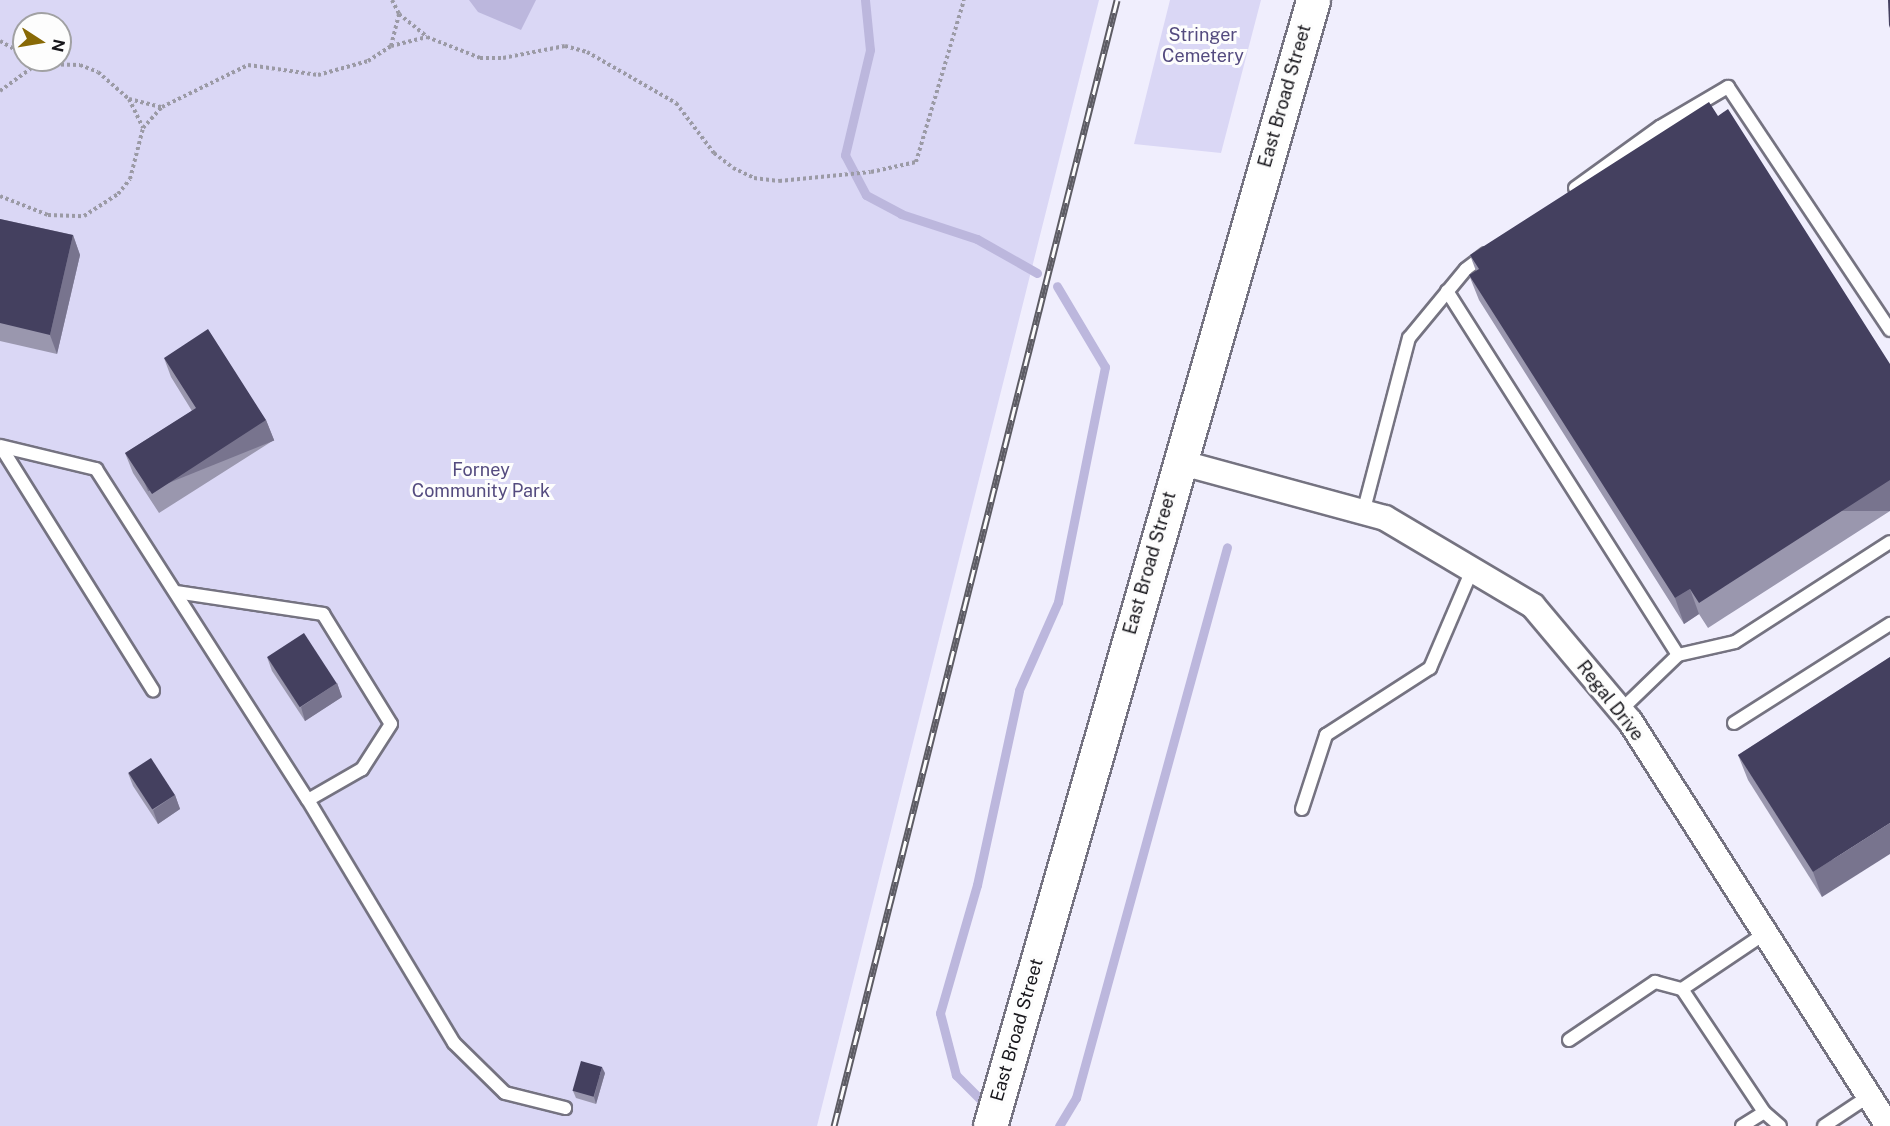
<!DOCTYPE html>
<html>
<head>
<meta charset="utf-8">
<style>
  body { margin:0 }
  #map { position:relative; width:1890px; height:1126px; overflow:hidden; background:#f0eefd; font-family:"Public Sans",sans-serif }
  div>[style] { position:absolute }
  .green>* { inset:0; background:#dad7f5 }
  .water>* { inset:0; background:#bcb7dd }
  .stream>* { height:9px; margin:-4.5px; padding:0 4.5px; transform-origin:4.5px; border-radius:4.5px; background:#bcb7dd }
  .path>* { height:4px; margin-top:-2px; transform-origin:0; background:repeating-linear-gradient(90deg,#9b9aa5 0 3px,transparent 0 6px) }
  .roads { filter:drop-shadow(2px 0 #757381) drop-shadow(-2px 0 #757381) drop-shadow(0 2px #757381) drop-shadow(0 -2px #757381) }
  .service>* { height:12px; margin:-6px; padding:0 6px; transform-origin:6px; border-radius:6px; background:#fff }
  .minor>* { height:24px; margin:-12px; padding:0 12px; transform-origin:12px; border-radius:12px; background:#fff }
  .secondary>* { height:33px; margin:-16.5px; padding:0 16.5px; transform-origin:16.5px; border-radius:16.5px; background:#fff }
  .rail>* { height:7px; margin-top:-3.5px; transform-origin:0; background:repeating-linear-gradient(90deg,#fdfdfd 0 14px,#5d5c64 0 28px); box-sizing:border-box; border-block:2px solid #5d5c64 }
  .wall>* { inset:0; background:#9a97ae }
  .shaded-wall>* { inset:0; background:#78748e; transform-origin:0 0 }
  .building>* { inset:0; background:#44405f; transform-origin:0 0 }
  span { translate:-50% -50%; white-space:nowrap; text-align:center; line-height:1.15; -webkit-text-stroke:6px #fdfdfd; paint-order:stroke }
  .park-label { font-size:18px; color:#544b7f }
  .street-label { font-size:18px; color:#17161b }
  .north { position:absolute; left:12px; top:12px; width:60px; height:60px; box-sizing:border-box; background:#fdfdfd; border:2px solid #a1a1a3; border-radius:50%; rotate:102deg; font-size:16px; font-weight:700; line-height:24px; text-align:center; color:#17161b }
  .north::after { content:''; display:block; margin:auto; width:21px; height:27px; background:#886906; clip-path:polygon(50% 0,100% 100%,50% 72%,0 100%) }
</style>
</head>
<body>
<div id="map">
  <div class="green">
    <i style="clip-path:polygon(evenodd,0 0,1099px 0,817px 1126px,0 1126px,0 0,24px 24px,60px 24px,60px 60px,24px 60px,24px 24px)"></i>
    <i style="clip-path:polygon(1170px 0,1261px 0,1221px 153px,1134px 144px)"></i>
  </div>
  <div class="water">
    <i style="clip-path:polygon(469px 0,536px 0,521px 30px,478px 12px)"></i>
  </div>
  <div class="stream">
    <i style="left:865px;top:0;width:50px;rotate:84.3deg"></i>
    <i style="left:870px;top:50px;width:108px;rotate:103.4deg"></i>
    <i style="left:845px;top:155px;width:45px;rotate:62.3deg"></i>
    <i style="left:866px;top:195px;width:40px;rotate:28deg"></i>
    <i style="left:901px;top:214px;width:80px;rotate:18.2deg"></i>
    <i style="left:977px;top:239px;width:69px;rotate:29.5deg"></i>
    <i style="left:989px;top:1108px;width:47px;rotate:-135deg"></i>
    <i style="left:956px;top:1075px;width:64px;rotate:-104.5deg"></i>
    <i style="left:940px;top:1013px;width:133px;rotate:-73.9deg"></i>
    <i style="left:977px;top:885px;width:199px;rotate:-77.8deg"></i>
    <i style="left:1019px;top:690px;width:96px;rotate:-66.1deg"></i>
    <i style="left:1058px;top:602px;width:240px;rotate:-78.7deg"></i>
    <i style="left:1105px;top:367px;width:94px;rotate:-120.7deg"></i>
    <i style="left:1059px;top:1126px;width:33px;rotate:-59deg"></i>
    <i style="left:1076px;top:1098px;width:571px;rotate:-74.67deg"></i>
  </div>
  <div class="path">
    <i style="left:392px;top:0;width:16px;rotate:63deg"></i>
    <i style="left:399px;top:14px;width:36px;rotate:39deg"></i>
    <i style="left:427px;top:37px;width:57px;rotate:21.6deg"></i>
    <i style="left:480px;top:58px;width:23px"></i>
    <i style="left:503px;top:58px;width:63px;rotate:-11deg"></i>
    <i style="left:565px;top:46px;width:23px;rotate:15deg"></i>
    <i style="left:587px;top:52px;width:103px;rotate:29.8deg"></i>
    <i style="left:676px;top:103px;width:63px;rotate:52.8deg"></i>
    <i style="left:714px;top:153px;width:24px;rotate:38deg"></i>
    <i style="left:733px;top:168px;width:23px;rotate:25deg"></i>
    <i style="left:754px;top:178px;width:25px;rotate:7deg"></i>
    <i style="left:779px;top:181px;width:92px;rotate:-5.6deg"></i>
    <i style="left:871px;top:172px;width:46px;rotate:-12.5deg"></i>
    <i style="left:916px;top:162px;width:169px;rotate:-73.5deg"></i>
    <i style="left:0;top:41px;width:28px;rotate:30deg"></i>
    <i style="left:391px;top:46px;width:37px;rotate:-14deg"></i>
    <i style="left:31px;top:60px;width:7px;rotate:34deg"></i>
    <i style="left:0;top:91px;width:46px;rotate:-36.1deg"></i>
    <i style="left:37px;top:64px;width:43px;rotate:1.3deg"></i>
    <i style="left:80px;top:65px;width:19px;rotate:21deg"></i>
    <i style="left:98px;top:72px;width:41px;rotate:41.1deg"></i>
    <i style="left:129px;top:99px;width:32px;rotate:64deg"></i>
    <i style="left:129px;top:99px;width:34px;rotate:14deg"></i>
    <i style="left:0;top:196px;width:52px;rotate:21.6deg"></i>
    <i style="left:48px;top:215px;width:36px;rotate:2deg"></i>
    <i style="left:84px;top:216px;width:40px;rotate:-32.9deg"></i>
    <i style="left:118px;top:194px;width:19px;rotate:-51deg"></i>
    <i style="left:130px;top:179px;width:53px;rotate:-75.7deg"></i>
    <i style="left:143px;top:128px;width:28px;rotate:-48deg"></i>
    <i style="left:162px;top:107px;width:96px;rotate:-26deg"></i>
    <i style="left:248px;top:65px;width:71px;rotate:8.1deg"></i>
    <i style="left:318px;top:75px;width:52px;rotate:-15.6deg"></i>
    <i style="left:368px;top:61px;width:27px;rotate:-33deg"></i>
    <i style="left:391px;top:46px;width:33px;rotate:-76deg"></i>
  </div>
  <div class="roads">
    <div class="service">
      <i style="left:1575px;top:188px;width:105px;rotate:-35.7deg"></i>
      <i style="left:1660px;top:127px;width:79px;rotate:-30.5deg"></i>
      <i style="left:1728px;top:87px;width:292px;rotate:56.3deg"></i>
      <i style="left:1447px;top:291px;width:431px;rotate:57.6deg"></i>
      <i style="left:0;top:446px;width:99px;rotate:13.5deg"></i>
      <i style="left:96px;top:469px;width:393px;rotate:57.4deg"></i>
      <i style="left:308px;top:800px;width:283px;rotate:59deg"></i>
      <i style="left:454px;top:1043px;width:71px;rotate:44.4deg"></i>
      <i style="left:505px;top:1093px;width:62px;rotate:14deg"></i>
      <i style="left:1px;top:447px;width:287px;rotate:58deg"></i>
      <i style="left:1363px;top:513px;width:181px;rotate:-75.3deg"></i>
      <i style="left:1409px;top:338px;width:89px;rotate:-50.4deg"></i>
      <i style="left:1466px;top:269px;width:25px;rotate:-37deg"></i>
      <i style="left:176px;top:592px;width:149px;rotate:8.5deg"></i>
      <i style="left:323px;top:614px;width:129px;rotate:58.3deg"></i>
      <i style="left:391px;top:724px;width:54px;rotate:122.8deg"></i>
      <i style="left:362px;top:769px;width:62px;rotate:150.1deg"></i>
      <i style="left:1621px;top:710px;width:79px;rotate:-44deg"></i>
      <i style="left:1678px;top:655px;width:58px;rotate:-12.8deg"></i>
      <i style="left:1735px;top:642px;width:184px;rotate:-32.8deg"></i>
      <i style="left:1734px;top:723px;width:185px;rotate:-32.4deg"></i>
      <i style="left:1302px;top:809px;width:78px;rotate:-72deg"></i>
      <i style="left:1326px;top:735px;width:124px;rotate:-32.8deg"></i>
      <i style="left:1430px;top:668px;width:107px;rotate:-66.8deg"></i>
      <i style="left:1764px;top:934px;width:99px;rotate:146.1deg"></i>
      <i style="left:1682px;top:989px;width:148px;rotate:56.3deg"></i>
      <i style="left:1764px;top:1112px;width:21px;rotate:41deg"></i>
      <i style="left:1569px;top:1040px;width:104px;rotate:-34deg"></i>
      <i style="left:1655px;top:982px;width:28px;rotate:15deg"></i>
      <i style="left:1742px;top:1126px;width:26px;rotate:-32deg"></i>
      <i style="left:1824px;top:1126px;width:54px;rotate:-33.7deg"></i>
    </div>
    <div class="minor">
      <i style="left:1179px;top:462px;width:213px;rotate:15.2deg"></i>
      <i style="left:1385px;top:518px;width:172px;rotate:30.7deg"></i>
      <i style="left:1533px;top:606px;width:150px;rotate:49.9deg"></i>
      <i style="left:1630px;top:721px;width:480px;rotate:57.5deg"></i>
    </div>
    <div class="secondary">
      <i style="left:990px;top:1126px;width:1171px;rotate:-73.99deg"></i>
    </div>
  </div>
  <div class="rail">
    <i style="left:834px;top:1126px;width:1161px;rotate:-75.89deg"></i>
  </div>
  <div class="wall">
    <i style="clip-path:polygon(0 219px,73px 235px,80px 255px,57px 354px,0 341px)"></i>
    <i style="clip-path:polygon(1470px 255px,1890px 364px,1890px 511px,1708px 628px,1699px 614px,1684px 624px,1479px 300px,1469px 275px,1476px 271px)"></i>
    <i style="clip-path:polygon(164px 358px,266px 420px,274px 440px,159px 513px,133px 473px,125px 453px,192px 411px,171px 377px)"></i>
    <i style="clip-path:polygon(267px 657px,337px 683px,342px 697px,305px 721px,272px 671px)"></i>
    <i style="clip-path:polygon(1890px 657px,1822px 897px,1748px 780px,1738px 755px)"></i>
    <i style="clip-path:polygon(128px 773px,175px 795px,180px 809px,158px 824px,133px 786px)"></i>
    <i style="clip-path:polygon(605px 1073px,596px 1104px,576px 1098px,573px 1091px)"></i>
  </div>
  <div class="shaded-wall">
    <i style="clip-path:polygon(73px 235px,80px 255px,57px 354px,50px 335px)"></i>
    <i style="left:266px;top:420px;width:22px;height:136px;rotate:68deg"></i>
    <i style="left:1890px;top:480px;width:31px;height:227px;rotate:90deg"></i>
    <i style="clip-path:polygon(1690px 589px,1699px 614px,1684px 624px,1675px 598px)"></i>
    <i style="clip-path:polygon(337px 683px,342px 697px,305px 721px,301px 707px)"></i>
    <i style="clip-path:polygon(175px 795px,180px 809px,158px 824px,153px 810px)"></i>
    <i style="clip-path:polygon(1890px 823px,1890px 854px,1822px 897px,1813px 872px)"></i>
    <i style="clip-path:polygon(602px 1067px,605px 1073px,596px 1104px,594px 1097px)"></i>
  </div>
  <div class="building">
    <i style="clip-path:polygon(1888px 0,1890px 0,1890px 28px,1889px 25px)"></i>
    <i style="clip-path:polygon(1709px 102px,1718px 116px,1728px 109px,1890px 364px,1890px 480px,1699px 603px,1690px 589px,1675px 598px,1469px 275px,1479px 269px,1470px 255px)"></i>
    <i style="clip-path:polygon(0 219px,73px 235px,50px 335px,0 323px)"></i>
    <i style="clip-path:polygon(208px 329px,266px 420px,152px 494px,125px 453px,196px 408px,164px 358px)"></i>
    <i style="left:304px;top:633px;width:60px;height:44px;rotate:57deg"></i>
    <i style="clip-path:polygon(1890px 657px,1890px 823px,1813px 872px,1738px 755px)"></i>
    <i style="left:151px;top:758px;width:44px;height:27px;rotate:57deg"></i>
    <i style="left:581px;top:1061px;width:22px;height:31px;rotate:16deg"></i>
  </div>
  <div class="park-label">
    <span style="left:1203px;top:46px">Stringer<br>Cemetery</span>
    <span style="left:481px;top:481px">Forney<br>Community Park</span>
  </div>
  <div class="street-label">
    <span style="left:1285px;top:96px;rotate:-74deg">East Broad Street</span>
    <span style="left:1150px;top:563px;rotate:-74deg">East Broad Street</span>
    <span style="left:1610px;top:701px;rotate:52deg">Regal Drive</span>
    <span style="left:1017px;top:1030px;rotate:-74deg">East Broad Street</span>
  </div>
  <div class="north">N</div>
</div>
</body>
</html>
